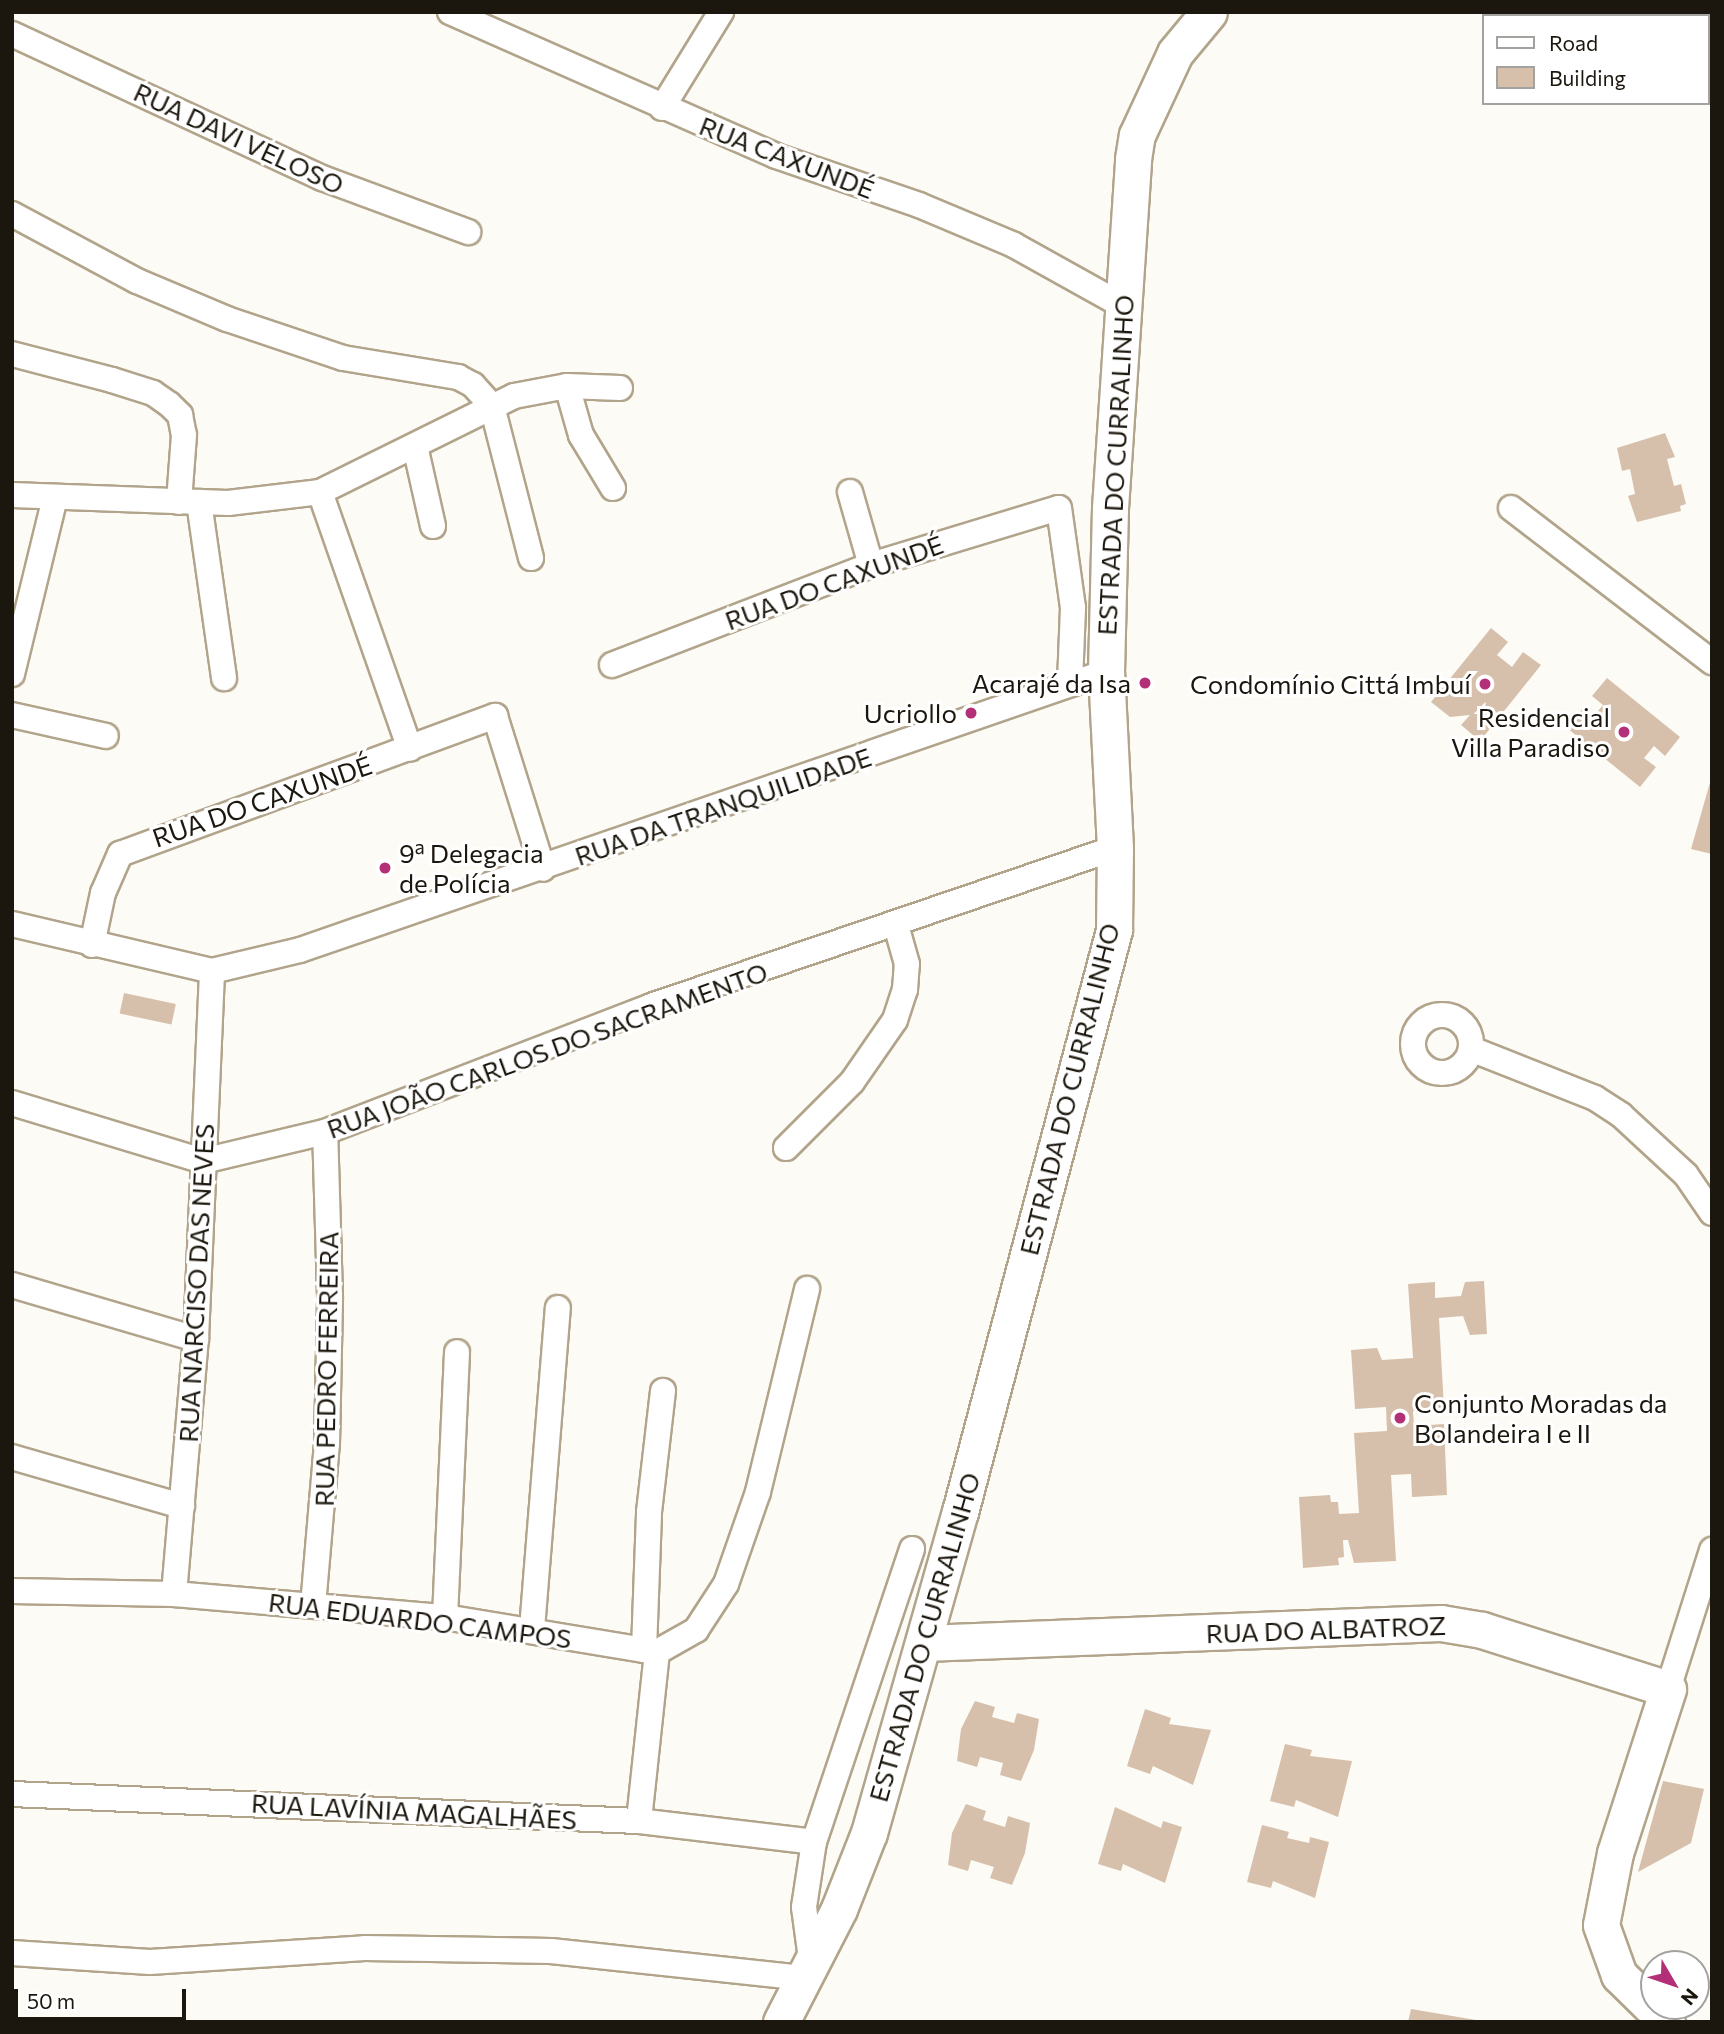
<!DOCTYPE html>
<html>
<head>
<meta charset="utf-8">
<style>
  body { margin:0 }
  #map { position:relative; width:1724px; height:2034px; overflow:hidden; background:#fdfbf5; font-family:Commissioner,sans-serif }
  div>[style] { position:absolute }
  .building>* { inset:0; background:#d7c0ab; transform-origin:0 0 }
  .roads { filter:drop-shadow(2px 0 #b1a48b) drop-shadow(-2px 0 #b1a48b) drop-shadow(0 2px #b1a48b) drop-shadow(0 -2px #b1a48b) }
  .street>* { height:24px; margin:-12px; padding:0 12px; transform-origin:12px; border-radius:12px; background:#fff }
  .street>.ring { margin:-12px; padding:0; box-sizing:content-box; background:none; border:24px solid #fff; border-radius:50% }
  .secondary>* { height:35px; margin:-17.5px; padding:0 17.5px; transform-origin:17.5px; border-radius:17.5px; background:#fff }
  .dots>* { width:19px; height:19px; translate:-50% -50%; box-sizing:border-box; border:4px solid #fff; border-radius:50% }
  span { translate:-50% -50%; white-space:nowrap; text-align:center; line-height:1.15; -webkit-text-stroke:6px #fff; paint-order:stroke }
  .street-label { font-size:26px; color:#1c170e }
  .poi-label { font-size:26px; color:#1c170e }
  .right { translate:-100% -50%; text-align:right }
  .left { translate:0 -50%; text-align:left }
  .frame { position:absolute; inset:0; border:14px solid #1c170e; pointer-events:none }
  .legend { position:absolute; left:1482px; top:14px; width:228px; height:91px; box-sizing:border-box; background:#fff; border:2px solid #a4a29f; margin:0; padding:9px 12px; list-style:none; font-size:21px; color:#1c170e }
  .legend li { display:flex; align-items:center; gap:14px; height:35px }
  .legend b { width:35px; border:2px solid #a4a29f }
  .north { position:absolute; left:1640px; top:1950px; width:70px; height:70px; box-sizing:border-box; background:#fff; border:2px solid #a4a29f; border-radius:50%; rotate:129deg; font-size:19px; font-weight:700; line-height:28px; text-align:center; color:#1c170e }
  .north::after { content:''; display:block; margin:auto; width:24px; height:32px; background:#b33079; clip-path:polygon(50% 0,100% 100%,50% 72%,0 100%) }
  .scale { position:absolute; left:14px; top:1989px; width:172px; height:32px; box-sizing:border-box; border:4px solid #1c170e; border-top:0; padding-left:9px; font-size:21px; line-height:24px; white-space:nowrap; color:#1c170e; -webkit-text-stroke:5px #fff; paint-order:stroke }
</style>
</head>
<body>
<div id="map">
  <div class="building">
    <i style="clip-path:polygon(1665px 433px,1675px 457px,1667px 459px,1674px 486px,1681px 484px,1686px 504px,1680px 506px,1681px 511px,1637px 522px,1628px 496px,1635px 494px,1630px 469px,1622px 471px,1617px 448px)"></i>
    <i style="clip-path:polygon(1491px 628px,1508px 642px,1497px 655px,1512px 667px,1523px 652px,1541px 665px,1480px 741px,1461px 725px,1470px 715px,1450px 717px,1431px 702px)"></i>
    <i style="clip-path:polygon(1607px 678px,1680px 737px,1665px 756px,1654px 746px,1644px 758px,1656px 767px,1640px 787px,1567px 728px,1583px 708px,1593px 717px,1603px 705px,1592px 696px)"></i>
    <i style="clip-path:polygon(1711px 779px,1712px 779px,1712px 854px,1691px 849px)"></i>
    <i style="left:124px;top:993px;width:53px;height:21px;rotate:12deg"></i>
    <i style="clip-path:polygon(1484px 1281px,1487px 1334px,1470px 1335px,1463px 1316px,1439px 1318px,1444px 1409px,1413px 1411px,1414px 1426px,1444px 1424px,1447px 1495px,1412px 1497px,1411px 1474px,1391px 1475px,1396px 1561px,1354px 1563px,1348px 1540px,1343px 1540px,1344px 1557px,1338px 1558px,1339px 1565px,1303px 1568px,1299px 1497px,1330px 1495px,1331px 1502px,1338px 1502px,1339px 1514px,1359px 1513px,1354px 1433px,1387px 1431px,1386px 1407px,1355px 1409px,1351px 1350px,1377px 1348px,1382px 1360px,1413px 1358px,1408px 1284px,1435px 1282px,1435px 1298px,1461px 1296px,1465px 1282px)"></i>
    <i style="clip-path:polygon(975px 1701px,995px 1707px,992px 1717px,1014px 1723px,1017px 1713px,1039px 1719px,1034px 1750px,1021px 1781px,1000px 1775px,1003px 1763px,980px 1757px,977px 1767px,957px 1761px,961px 1729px)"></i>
    <i style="clip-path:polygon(1145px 1709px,1171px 1718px,1169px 1724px,1211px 1730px,1193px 1785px,1153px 1766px,1150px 1774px,1127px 1766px)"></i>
    <i style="clip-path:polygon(1285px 1744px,1312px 1750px,1310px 1756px,1352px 1761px,1338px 1817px,1296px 1800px,1294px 1807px,1270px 1801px)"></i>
    <i style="clip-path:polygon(1663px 1781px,1704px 1789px,1691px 1843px,1638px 1872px)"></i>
    <i style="clip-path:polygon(966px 1804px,986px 1811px,983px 1820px,1005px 1827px,1008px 1816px,1030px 1823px,1025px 1853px,1012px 1885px,990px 1878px,994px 1867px,971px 1860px,968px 1871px,948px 1865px,952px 1833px)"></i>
    <i style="clip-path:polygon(1115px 1807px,1161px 1828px,1163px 1821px,1182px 1827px,1165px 1883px,1123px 1864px,1121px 1871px,1098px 1864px)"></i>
    <i style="clip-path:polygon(1262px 1825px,1289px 1832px,1287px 1838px,1309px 1843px,1310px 1837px,1329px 1842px,1315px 1898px,1273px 1881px,1271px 1888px,1247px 1882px)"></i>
    <i style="clip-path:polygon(1411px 2009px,1476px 2020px,1476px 2022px,1408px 2022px)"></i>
  </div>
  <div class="roads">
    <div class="street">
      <i style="left:450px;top:12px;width:356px;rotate:23.8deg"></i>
      <i style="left:776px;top:156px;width:151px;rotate:18.9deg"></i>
      <i style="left:919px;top:205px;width:103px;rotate:22.8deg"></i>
      <i style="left:1014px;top:245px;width:124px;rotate:29.1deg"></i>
      <i style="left:12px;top:34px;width:342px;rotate:24.9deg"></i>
      <i style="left:322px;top:178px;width:156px;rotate:20.3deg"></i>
      <i style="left:662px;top:108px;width:113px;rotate:-58.4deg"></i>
      <i style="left:12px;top:214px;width:142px;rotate:28.2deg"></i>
      <i style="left:137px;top:281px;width:98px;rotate:22.9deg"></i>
      <i style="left:227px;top:319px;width:122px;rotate:18.6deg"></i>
      <i style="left:343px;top:358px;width:117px;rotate:9.4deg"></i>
      <i style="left:458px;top:377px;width:17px;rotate:28deg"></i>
      <i style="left:473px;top:385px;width:28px;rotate:48deg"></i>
      <i style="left:492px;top:406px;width:157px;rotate:75.6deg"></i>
      <i style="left:12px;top:354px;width:103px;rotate:14.6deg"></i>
      <i style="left:112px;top:380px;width:43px;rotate:17.6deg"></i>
      <i style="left:153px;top:393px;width:19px;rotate:35deg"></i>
      <i style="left:169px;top:404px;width:16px;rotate:45deg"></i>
      <i style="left:180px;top:415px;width:20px;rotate:79deg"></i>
      <i style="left:184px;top:435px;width:67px;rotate:94.3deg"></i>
      <i style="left:567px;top:386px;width:51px;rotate:74.1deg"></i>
      <i style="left:581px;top:435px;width:62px;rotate:58.9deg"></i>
      <i style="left:415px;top:446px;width:82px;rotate:77.3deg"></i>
      <i style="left:320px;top:492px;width:272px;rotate:70.7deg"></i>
      <i style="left:850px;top:492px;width:76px;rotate:74deg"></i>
      <i style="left:12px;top:495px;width:216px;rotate:2.1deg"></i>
      <i style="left:228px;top:503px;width:93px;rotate:-6.8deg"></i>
      <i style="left:320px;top:492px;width:216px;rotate:-26.3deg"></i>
      <i style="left:514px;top:396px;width:54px;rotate:-10.7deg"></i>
      <i style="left:567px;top:386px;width:53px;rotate:2.2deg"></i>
      <i style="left:199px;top:502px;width:178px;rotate:81.9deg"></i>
      <i style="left:1511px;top:508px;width:253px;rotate:37.5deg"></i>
      <i style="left:612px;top:665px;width:278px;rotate:-21.1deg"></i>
      <i style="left:871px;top:565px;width:196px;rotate:-16.9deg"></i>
      <i style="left:1059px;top:508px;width:101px;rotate:82deg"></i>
      <i style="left:1073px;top:608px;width:76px;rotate:92.3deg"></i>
      <i style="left:12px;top:674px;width:182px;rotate:-76.3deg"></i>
      <i style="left:12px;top:715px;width:96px;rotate:12.6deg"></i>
      <i style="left:12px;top:924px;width:205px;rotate:13.2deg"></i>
      <i style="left:212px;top:971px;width:90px;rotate:-13.4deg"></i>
      <i style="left:300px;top:950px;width:853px;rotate:-19.03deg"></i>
      <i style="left:92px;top:945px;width:53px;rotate:-78.1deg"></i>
      <i style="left:103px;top:893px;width:43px;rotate:-66.4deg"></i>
      <i style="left:120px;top:854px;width:400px;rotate:-20.2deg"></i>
      <i style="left:495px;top:716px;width:160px;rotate:72.6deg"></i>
      <i class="ring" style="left:1413px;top:1015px;width:34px;height:34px"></i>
      <i style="left:1471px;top:1049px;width:133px;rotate:21.6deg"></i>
      <i style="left:1595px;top:1098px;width:31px;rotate:33deg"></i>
      <i style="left:1621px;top:1115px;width:88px;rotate:42.7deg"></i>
      <i style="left:1686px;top:1175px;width:46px;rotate:55.6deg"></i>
      <i style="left:12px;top:1103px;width:200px;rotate:16.9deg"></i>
      <i style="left:203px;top:1161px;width:125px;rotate:-13.4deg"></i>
      <i style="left:325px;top:1132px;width:350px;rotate:-21.1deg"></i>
      <i style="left:651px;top:1006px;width:490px;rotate:-18.8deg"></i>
      <i style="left:786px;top:1148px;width:93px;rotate:-45deg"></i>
      <i style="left:852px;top:1082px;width:75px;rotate:-55.3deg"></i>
      <i style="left:895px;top:1020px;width:32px;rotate:-72deg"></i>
      <i style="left:905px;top:990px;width:26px;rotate:-86deg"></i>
      <i style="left:907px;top:964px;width:41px;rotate:-105.8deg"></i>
      <i style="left:12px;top:1285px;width:192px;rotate:16.4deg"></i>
      <i style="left:12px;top:1457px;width:177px;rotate:16.1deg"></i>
      <i style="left:12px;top:1591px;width:162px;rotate:1.1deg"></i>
      <i style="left:174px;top:1594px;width:272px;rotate:4.9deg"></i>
      <i style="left:445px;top:1617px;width:215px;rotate:9.4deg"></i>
      <i style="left:657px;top:1652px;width:170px;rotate:96.1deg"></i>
      <i style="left:174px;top:1594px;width:256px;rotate:-85.1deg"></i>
      <i style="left:196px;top:1339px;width:368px;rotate:-87.5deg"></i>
      <i style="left:313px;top:1606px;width:163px;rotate:-85.1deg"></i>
      <i style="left:327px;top:1444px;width:148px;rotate:-88.8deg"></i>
      <i style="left:330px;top:1296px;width:164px;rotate:-91.7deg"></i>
      <i style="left:445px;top:1617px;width:265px;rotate:-87.4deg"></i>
      <i style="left:532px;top:1629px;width:322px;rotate:-85.4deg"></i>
      <i style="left:644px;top:1650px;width:138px;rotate:-87.9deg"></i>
      <i style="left:649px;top:1512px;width:122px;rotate:-83.4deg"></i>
      <i style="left:657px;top:1652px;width:45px;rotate:-29.4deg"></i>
      <i style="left:696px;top:1630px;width:55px;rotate:-56.9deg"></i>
      <i style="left:726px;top:1584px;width:97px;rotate:-70.8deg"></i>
      <i style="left:758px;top:1492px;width:209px;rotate:-76.4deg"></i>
      <i style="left:1668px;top:1689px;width:146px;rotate:-72.4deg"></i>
      <i style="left:12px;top:1794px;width:628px;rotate:2.47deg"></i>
      <i style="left:639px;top:1821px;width:176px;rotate:6.8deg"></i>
      <i style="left:12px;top:1953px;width:138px;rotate:3.7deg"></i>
      <i style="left:150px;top:1962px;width:215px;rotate:-3.7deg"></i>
      <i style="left:365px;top:1948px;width:186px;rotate:0.9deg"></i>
      <i style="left:551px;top:1951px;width:253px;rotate:6.1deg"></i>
      <i style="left:811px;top:1959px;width:52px;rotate:-97.7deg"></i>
      <i style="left:804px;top:1907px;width:66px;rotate:-81.3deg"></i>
      <i style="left:814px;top:1842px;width:309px;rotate:-71.5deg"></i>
    </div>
    <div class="secondary">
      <i style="left:924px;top:1643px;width:517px;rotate:-2.22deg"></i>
      <i style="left:1441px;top:1623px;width:42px;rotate:9.7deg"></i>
      <i style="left:1482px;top:1630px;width:195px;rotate:17.6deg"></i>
      <i style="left:1668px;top:1689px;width:172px;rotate:107.9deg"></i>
      <i style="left:1615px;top:1853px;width:73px;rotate:101deg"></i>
      <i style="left:1601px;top:1925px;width:53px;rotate:70.2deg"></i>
      <i style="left:1619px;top:1975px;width:67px;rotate:44.4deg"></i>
      <i style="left:781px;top:2022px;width:127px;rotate:-62.8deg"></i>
      <i style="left:839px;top:1909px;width:82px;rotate:-68.5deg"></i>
      <i style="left:869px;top:1833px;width:334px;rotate:-74.2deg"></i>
      <i style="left:960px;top:1512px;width:602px;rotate:-75.18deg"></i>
      <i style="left:1114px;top:930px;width:82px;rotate:-89.3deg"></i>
      <i style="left:1115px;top:848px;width:176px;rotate:-92.9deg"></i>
      <i style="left:1106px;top:672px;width:164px;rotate:-88.6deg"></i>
      <i style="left:1110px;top:508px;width:350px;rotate:-86.2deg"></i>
      <i style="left:1133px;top:159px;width:24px;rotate:-81deg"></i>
      <i style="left:1137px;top:135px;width:90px;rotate:-65.1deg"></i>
      <i style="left:1175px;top:53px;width:53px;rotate:-50.3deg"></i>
    </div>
  </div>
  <div class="dots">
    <i style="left:1145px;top:683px;background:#b33079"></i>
    <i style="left:1485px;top:684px;background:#b33079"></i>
    <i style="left:971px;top:713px;background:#b33079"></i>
    <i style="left:1624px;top:732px;background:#b33079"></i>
    <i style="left:385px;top:868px;background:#b33079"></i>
    <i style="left:1400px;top:1418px;background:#b33079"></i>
  </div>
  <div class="street-label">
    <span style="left:239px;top:138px;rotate:25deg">RUA DAVI VELOSO</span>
    <span style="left:787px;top:157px;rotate:21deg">RUA CAXUNDÉ</span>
    <span style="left:1115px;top:465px;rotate:-87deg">ESTRADA DO CURRALINHO</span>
    <span style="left:834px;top:582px;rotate:-20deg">RUA DO CAXUNDÉ</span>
    <span style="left:262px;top:801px;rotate:-19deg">RUA DO CAXUNDÉ</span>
    <span style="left:723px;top:806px;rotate:-19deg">RUA DA TRANQUILIDADE</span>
    <span style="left:547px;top:1050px;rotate:-20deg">RUA JOÃO CARLOS DO SACRAMENTO</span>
    <span style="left:1069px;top:1089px;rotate:-76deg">ESTRADA DO CURRALINHO</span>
    <span style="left:196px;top:1283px;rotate:-87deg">RUA NARCISO DAS NEVES</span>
    <span style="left:326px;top:1369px;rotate:-89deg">RUA PEDRO FERREIRA</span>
    <span style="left:420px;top:1620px;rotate:7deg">RUA EDUARDO CAMPOS</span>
    <span style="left:1326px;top:1629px;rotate:-2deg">RUA DO ALBATROZ</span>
    <span style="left:924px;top:1637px;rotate:-74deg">ESTRADA DO CURRALINHO</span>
    <span style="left:414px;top:1811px;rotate:3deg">RUA LAVÍNIA MAGALHÃES</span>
  </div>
  <div class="poi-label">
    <span class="right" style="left:1131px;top:683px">Acarajé da Isa</span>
    <span class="right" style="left:1471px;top:684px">Condomínio Cittá Imbuí</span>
    <span class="right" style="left:957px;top:713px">Ucriollo</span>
    <span class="right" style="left:1610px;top:732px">Residencial<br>Villa Paradiso</span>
    <span class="left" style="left:399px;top:868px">9ª Delegacia<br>de Polícia</span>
    <span class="left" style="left:1414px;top:1418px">Conjunto Moradas da<br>Bolandeira I e II</span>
  </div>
  <div class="frame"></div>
  <ul class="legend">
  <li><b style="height:9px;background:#fff"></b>Road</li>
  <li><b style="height:19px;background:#d7c0ab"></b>Building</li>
  </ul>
  <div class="north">N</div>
  <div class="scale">50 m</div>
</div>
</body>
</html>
